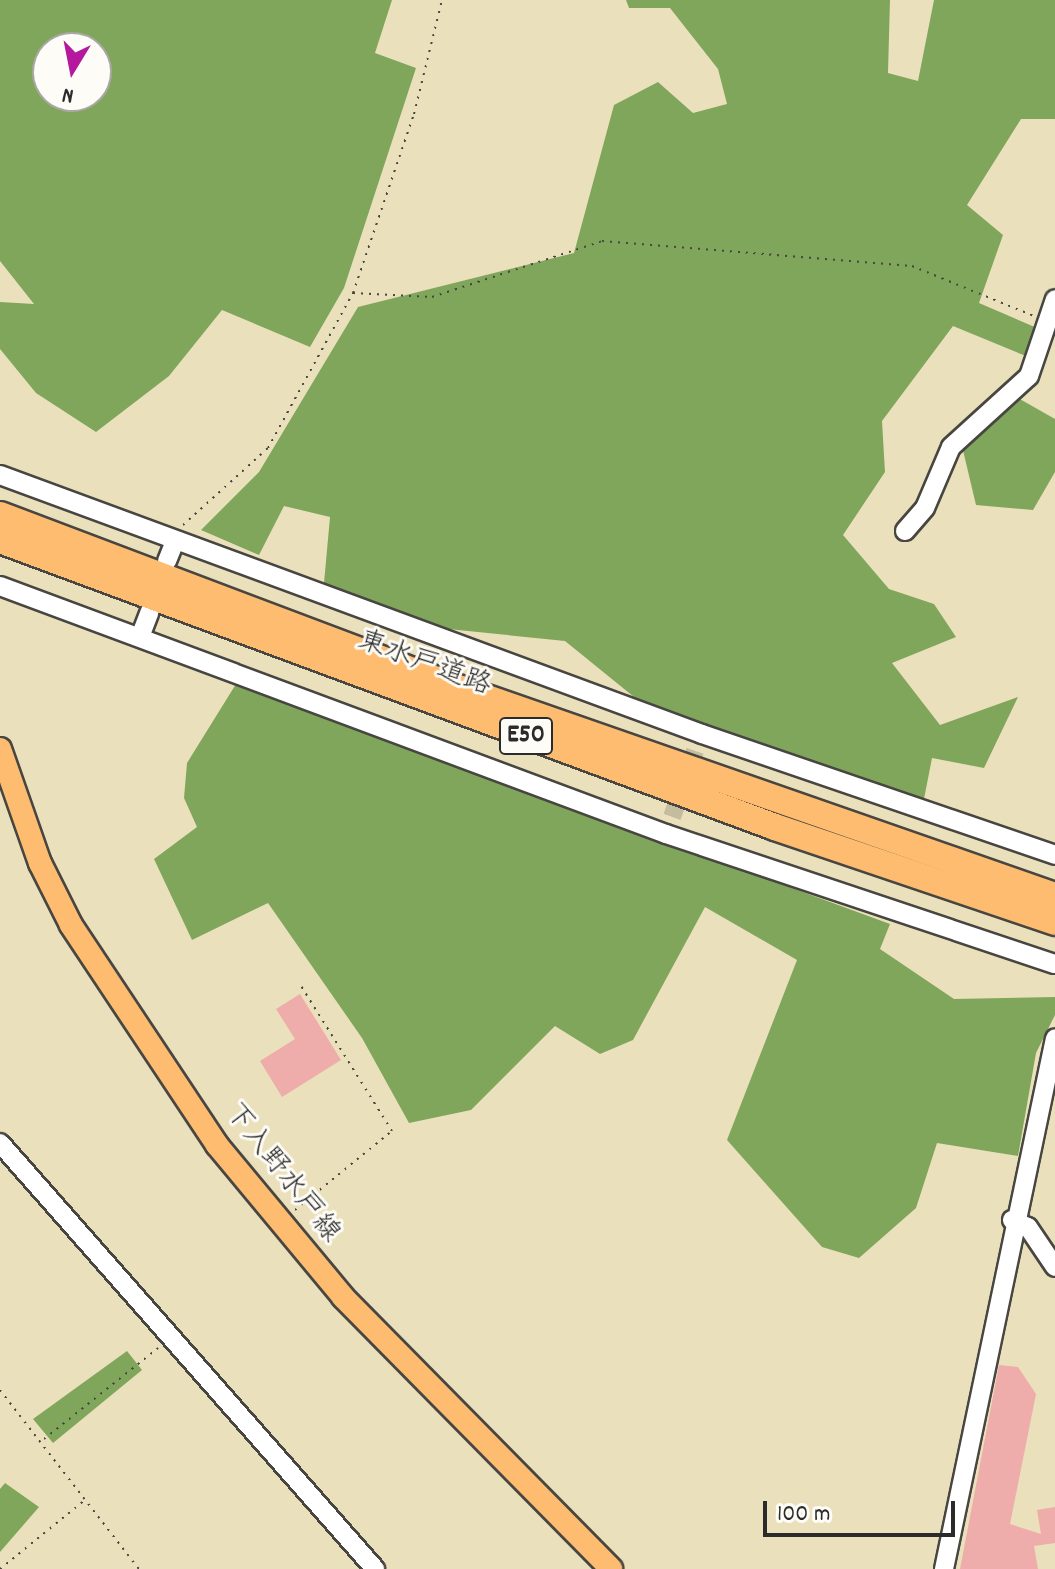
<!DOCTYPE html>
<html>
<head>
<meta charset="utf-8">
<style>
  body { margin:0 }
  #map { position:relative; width:1055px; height:1569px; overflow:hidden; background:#ebe0bc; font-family:Dekko,"Klee One",sans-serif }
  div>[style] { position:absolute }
  .forest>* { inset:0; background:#80a65c }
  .building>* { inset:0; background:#eeacab }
  .minor-tunnel>* { height:18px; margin-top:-9px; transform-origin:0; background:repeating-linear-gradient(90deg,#c5bc9f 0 18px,transparent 0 27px) }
  .path>* { height:2px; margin-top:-1px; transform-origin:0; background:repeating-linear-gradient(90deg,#484641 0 2px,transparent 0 8px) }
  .roads { filter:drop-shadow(2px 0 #484641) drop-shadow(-2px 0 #484641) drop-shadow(0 2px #484641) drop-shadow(0 -2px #484641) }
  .minor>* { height:18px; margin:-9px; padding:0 9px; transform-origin:9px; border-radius:9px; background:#fff }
  .major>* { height:22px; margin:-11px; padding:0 11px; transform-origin:11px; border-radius:11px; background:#febc70 }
  .highway>* { height:26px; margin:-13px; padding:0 13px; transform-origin:13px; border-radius:13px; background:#febc70 }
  span { translate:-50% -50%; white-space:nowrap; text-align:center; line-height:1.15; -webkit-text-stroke:6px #fdfcf7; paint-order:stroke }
  .shield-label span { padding:2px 6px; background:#fdfcf7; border:2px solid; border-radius:6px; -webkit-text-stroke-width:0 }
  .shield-label { font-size:26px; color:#2b2b2b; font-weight:700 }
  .street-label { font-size:28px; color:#2b2b2b }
  .north { position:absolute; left:32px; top:32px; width:80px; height:80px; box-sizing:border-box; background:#fdfcf7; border:2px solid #a9a8a5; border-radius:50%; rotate:190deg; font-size:22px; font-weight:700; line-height:32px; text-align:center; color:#2b2b2b }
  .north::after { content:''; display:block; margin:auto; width:28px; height:36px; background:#b5179e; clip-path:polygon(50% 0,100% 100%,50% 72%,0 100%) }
  .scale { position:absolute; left:763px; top:1501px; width:192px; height:36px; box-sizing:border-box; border:4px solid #2b2b2b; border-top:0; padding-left:10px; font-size:24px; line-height:28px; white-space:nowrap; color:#2b2b2b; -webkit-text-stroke:6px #fdfcf7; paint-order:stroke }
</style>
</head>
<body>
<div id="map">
  <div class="forest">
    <i style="clip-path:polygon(evenodd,0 0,392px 0,375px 53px,416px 68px,344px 288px,310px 347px,222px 310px,169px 376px,96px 432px,36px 393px,0 349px,0 302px,34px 304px,0 261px,0 0,48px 48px,96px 48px,96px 96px,48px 96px,48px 48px)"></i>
    <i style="clip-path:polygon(626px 0,890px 0,888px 73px,918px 81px,934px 0,1055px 0,1055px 119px,1021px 119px,967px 205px,1003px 235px,979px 303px,1037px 328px,1028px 357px,953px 326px,882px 421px,885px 472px,843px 535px,889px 589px,934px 604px,956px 637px,892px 663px,940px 725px,1018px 697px,984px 768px,932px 758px,924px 799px,639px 701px,565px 641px,448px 629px,324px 583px,330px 517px,284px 506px,259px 555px,201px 530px,259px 472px,358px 307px,574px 253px,614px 105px,658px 82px,693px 113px,727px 104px,718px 69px,670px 8px,629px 8px)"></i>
    <i style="clip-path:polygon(1018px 398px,1055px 419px,1055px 472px,1033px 510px,976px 505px,961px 442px)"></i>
    <i style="clip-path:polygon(236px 684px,890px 924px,880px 949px,954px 999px,1055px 997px,1055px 1015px,1036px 1053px,1018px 1156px,937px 1143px,916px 1208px,859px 1258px,822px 1247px,727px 1140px,797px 960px,705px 907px,633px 1040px,600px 1054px,555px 1026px,471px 1110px,409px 1123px,362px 1038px,268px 903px,192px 940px,154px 859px,197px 827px,184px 798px,187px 763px)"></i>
    <i style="clip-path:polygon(127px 1351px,142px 1370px,53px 1443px,33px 1419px)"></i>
    <i style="clip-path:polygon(5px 1483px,39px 1507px,0 1552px,0 1489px)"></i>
  </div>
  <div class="building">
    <i style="clip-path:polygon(300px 994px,341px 1060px,282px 1097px,260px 1061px,295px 1039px,276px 1009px)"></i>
    <i style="clip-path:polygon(999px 1365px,1018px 1367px,1036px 1394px,1010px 1524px,1041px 1534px,1037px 1510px,1055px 1507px,1055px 1543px,1034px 1546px,1038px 1569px,960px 1569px)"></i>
  </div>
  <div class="minor-tunnel">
    <i style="left:672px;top:817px;width:70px;rotate:-70.8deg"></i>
  </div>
  <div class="path">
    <i style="left:353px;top:293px;width:79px;rotate:2.9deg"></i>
    <i style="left:432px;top:297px;width:179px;rotate:-18.2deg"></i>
    <i style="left:602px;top:241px;width:311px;rotate:4.6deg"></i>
    <i style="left:912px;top:266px;width:132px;rotate:22.3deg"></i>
    <i style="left:183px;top:525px;width:115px;rotate:-42.2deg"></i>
    <i style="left:268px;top:448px;width:177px;rotate:-61.3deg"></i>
    <i style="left:353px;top:293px;width:189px;rotate:-71.2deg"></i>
    <i style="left:414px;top:114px;width:117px;rotate:-76.2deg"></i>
    <i style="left:295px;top:1210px;width:125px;rotate:-39.2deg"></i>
    <i style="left:392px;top:1131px;width:171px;rotate:-122.1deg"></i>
    <i style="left:0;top:1390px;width:227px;rotate:52.2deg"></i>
    <i style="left:44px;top:1439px;width:146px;rotate:-38.6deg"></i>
    <i style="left:0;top:1569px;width:111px;rotate:-39.1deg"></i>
  </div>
  <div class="roads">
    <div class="minor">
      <i style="left:0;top:475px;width:748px;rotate:20.25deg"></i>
      <i style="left:702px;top:734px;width:373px;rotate:18.9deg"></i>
      <i style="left:905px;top:531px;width:30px;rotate:-49deg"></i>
      <i style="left:925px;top:508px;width:66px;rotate:-66.9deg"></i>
      <i style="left:951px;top:447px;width:105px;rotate:-42.3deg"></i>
      <i style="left:1029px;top:376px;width:81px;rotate:-71.3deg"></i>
      <i style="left:167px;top:561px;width:22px;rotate:-68deg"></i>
      <i style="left:0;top:586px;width:711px;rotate:20.42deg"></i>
      <i style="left:666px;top:834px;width:410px;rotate:18.5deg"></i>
      <i style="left:140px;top:637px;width:26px;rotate:-69deg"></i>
      <i style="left:0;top:1143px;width:568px;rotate:48.64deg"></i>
      <i style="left:1012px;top:1220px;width:17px;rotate:24deg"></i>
      <i style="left:1028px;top:1227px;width:48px;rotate:56deg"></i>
      <i style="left:944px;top:1569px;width:542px;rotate:-78.19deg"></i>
    </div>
    <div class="major">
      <i style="left:0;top:749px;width:121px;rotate:70.7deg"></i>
      <i style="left:40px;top:863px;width:69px;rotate:63.4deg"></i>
      <i style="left:71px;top:925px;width:264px;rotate:56.4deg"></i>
      <i style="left:217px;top:1145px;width:197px;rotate:50.3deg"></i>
      <i style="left:343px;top:1297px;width:382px;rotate:45.4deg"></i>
    </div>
    <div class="highway">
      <i style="left:0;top:515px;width:493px;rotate:20.7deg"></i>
      <i style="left:461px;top:689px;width:629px;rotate:19.21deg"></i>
      <i style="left:0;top:540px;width:826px;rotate:20.32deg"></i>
      <i style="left:775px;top:827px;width:296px;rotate:18.7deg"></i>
    </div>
  </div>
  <div class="shield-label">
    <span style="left:526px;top:736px">E50</span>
  </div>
  <div class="street-label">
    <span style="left:424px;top:665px;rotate:20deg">東水戸道路</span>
    <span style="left:281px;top:1174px;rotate:52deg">下入野水戸線</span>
  </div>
  <div class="north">N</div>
  <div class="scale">100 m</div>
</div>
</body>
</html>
